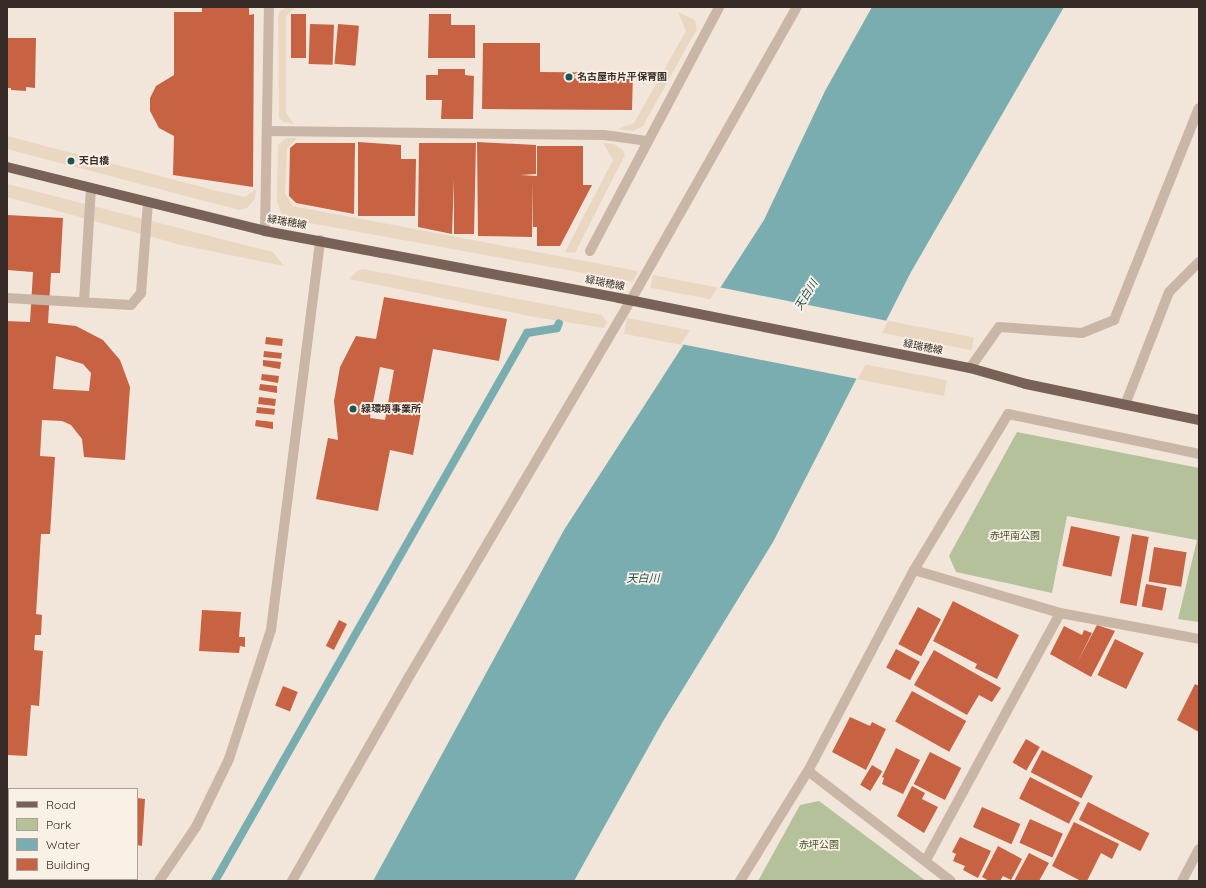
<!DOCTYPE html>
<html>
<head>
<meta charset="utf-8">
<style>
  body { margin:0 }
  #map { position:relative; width:1206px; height:888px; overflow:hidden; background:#f2e6da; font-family:Quicksand,"Noto Sans JP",sans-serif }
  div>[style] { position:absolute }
  .green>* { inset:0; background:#b4c19a }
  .plaza>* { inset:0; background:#ead7c1; transform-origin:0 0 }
  .water>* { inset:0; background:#79adaf }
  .pier>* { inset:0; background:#f2e6da }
  .stream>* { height:8px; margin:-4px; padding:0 4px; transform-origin:4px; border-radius:4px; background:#79adaf }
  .building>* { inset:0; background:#c76243; transform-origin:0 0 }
  .minor>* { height:10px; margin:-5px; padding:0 5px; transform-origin:5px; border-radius:5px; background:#cab6a6 }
  .major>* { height:10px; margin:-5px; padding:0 5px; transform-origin:5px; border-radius:5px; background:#786258 }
  .dots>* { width:11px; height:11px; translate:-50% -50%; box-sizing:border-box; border:2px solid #f9f0e6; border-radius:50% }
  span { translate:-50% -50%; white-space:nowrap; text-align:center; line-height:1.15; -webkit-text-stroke:3.5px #f9f0e6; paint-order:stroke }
  .poi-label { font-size:10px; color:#362b27; font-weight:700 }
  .left { translate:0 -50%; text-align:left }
  .street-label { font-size:10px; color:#362b27 }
  .park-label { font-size:10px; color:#45542b }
  .water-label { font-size:11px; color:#1c5457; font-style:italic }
  .frame { position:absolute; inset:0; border:8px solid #362b27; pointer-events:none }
  .legend { position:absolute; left:8px; top:788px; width:130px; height:92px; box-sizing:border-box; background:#f9f0e6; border:1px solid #aba19a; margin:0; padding:5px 7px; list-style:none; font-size:12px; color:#362b27 }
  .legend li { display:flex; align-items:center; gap:8px; height:20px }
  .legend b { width:20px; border:1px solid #aba19a }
</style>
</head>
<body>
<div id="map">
  <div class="green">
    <i style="clip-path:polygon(1017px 432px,1199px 468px,1199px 622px,1178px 619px,1197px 540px,1067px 516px,1052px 593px,956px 572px,949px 556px)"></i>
    <i style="clip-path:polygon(819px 801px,926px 881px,758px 881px,800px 805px)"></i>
  </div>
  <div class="plaza">
    <i style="clip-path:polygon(287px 7px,295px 7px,286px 16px,286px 113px,294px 124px,283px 122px,279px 118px,278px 18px,279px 12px)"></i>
    <i style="clip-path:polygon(678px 12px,695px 20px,697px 29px,643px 126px,633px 131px,618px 129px,634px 123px,686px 31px)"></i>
    <i style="clip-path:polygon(7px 136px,221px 192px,245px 197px,256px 189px,255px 199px,247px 208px,239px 210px,7px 149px)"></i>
    <i style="clip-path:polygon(286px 138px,297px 138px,287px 148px,285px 194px,293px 206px,638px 271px,633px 282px,288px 219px,282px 215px,277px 202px,278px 145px)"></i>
    <i style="clip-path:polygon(603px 143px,614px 144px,623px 150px,625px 155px,575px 253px,565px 252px,613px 160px)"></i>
    <i style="clip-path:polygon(7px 184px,273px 252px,284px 266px,181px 245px,7px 197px)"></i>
    <i style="clip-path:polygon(363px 269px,602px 315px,607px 322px,604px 328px,534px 317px,349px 279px,357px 271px)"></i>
    <i style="left:653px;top:275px;width:327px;height:13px;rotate:11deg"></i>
    <i style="left:627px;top:318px;width:326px;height:16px;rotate:11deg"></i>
  </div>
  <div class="water">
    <i style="clip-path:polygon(872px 7px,1064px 7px,911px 272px,773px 542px,662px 723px,574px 881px,373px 881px,564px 530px,764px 220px,825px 91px)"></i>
  </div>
  <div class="pier">
    <i style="clip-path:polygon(718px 287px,888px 321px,858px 379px,681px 344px)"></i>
  </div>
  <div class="stream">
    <i style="left:215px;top:881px;width:631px;rotate:-60.35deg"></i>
    <i style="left:527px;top:333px;width:30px;rotate:-9deg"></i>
    <i style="left:557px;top:328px;width:5px;rotate:-68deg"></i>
  </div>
  <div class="building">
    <i style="clip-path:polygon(202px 7px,249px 7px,249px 15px,254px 14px,253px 187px,173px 175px,174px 136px,159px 128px,150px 111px,150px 98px,156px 86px,174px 75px,174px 12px,202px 12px)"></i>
    <i style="left:291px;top:14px;width:15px;height:44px"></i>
    <i style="clip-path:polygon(429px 14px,451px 14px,451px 25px,475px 25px,475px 58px,428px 58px)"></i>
    <i style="left:310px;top:24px;width:24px;height:40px;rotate:2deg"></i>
    <i style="left:338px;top:24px;width:21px;height:40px;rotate:5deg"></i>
    <i style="clip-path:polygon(7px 38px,36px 38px,35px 88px,26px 87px,26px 91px,11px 90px,11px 88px,7px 88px)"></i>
    <i style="clip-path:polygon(483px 43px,540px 43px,540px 72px,633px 73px,632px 110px,482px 109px)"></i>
    <i style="clip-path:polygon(438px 69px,465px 69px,465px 75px,474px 76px,473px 119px,441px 119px,442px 100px,426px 100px,426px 75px,438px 75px)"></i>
    <i style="clip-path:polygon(358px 142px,401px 145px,401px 159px,416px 159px,415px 216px,358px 216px)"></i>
    <i style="clip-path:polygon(477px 142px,536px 145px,536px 174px,520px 175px,537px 176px,537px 146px,583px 146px,583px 185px,592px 185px,560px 246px,537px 246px,537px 227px,533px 227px,533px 182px,532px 237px,478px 236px)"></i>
    <i style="clip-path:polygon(296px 143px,355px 143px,354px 214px,296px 203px,289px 196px,290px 148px)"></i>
    <i style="clip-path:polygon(419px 143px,454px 143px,454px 164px,454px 143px,476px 143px,474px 234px,454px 234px,454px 179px,452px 234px,418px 227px)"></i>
    <i style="clip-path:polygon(evenodd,7px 215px,63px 218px,60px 273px,51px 273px,48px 323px,76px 326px,103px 340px,120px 360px,130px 387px,125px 460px,84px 457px,82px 439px,71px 425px,62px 421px,42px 420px,40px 456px,55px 457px,50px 534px,41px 534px,36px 614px,42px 615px,41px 635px,35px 635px,34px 650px,43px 651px,39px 706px,31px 705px,27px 756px,7px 755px,7px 321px,30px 322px,33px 272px,7px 270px,7px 215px,56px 356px,83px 364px,91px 373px,89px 391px,53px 389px,56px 356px)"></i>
    <i style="clip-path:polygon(evenodd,384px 297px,507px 319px,499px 361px,433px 349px,413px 455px,390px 450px,378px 511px,316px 499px,328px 438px,338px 440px,334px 401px,340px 367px,356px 336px,376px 339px,384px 297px,380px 367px,394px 370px,385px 420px,370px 418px,380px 367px)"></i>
    <i style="left:266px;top:337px;width:17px;height:7px;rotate:7deg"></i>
    <i style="left:264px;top:351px;width:18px;height:6px;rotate:6deg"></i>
    <i style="clip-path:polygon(263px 360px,281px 362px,280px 369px,263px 366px)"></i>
    <i style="clip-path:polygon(262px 374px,279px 376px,278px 383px,261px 380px)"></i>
    <i style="clip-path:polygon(260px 384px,277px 386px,277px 393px,259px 390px)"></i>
    <i style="left:259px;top:397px;width:17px;height:7px;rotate:7deg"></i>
    <i style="left:257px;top:407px;width:18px;height:6px;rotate:6deg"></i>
    <i style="clip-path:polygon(256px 420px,273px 422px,273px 429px,255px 426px)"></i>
    <i style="left:1071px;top:526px;width:50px;height:41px;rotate:12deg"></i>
    <i style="left:1132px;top:534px;width:17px;height:70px;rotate:10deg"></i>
    <i style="left:1154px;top:547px;width:33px;height:35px;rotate:9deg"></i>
    <i style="left:1146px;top:584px;width:21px;height:23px;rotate:11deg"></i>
    <i style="clip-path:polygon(953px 601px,1019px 635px,997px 679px,975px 668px,977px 664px,933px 641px)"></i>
    <i style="left:918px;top:607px;width:26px;height:42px;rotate:28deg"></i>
    <i style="clip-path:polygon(202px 610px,241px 612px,239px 637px,245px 637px,245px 647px,240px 646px,239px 653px,199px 651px)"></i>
    <i style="left:339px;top:620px;width:9px;height:29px;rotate:27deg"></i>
    <i style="clip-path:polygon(1097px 625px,1115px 631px,1091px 677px,1050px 654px,1064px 626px,1082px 635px,1084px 630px,1092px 633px,1077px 663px)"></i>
    <i style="left:1115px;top:639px;width:32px;height:40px;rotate:26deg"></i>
    <i style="left:896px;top:649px;width:27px;height:21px;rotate:28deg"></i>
    <i style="clip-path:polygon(934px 650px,1001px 688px,992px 702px,979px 695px,967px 715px,914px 685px)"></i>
    <i style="clip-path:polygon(1195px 684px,1199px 686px,1199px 732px,1177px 720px)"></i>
    <i style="left:283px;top:686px;width:16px;height:21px;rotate:22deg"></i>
    <i style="left:912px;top:691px;width:62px;height:35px;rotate:29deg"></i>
    <i style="clip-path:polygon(850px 717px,870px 726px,872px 722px,886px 729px,866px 770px,832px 752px)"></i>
    <i style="left:1026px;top:739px;width:16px;height:27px;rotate:30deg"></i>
    <i style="clip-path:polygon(896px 748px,920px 760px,903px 794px,882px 784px,884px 778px,882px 777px)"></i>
    <i style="left:1042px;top:750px;width:57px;height:25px;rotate:27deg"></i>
    <i style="left:930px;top:752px;width:35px;height:36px;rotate:27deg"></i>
    <i style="left:872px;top:765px;width:12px;height:23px;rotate:31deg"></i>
    <i style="left:1030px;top:777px;width:56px;height:24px;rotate:27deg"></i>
    <i style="clip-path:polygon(912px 786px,925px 793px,922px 799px,938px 807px,924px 833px,897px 816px)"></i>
    <i style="clip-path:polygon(137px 798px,145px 799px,142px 846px,137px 845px)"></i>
    <i style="left:1088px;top:802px;width:69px;height:20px;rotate:27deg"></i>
    <i style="left:982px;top:807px;width:42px;height:22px;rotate:24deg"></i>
    <i style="left:1030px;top:819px;width:36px;height:26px;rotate:24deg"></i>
    <i style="clip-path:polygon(1074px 822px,1119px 844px,1112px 859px,1101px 853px,1087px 881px,1081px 881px,1052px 866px)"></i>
    <i style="clip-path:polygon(960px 837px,991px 851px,978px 878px,963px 870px,965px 866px,953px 861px,956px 854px,952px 852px)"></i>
    <i style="clip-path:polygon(998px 846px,1022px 859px,1011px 880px,1003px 876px,1000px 881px,989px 881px,982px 877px)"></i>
    <i style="clip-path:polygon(1029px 853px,1049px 863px,1039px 881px,1014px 881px)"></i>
  </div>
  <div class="minor">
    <i style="left:268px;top:131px;width:336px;rotate:0.7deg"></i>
    <i style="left:604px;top:135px;width:43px;rotate:7.9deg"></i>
    <i style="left:265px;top:231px;width:224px;rotate:-89deg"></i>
    <i style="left:590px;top:251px;width:276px;rotate:-62.1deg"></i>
    <i style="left:7px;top:298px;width:124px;rotate:3.2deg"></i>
    <i style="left:131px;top:305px;width:16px;rotate:-50deg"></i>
    <i style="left:141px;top:293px;width:90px;rotate:-85.6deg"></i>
    <i style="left:84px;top:302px;width:113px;rotate:-86.5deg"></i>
    <i style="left:970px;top:368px;width:50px;rotate:-54.7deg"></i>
    <i style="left:999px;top:327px;width:83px;rotate:4.1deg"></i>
    <i style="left:1082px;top:333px;width:35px;rotate:-22deg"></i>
    <i style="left:1114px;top:320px;width:228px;rotate:-68.2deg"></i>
    <i style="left:1125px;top:405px;width:121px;rotate:-68.7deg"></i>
    <i style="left:1169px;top:292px;width:42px;rotate:-45deg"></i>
    <i style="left:914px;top:570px;width:152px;rotate:16.4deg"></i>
    <i style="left:1060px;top:613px;width:141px;rotate:10.6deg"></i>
    <i style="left:808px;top:771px;width:180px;rotate:37.6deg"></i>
    <i style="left:926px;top:860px;width:281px;rotate:-61.5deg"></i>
    <i style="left:159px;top:881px;width:65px;rotate:-55.6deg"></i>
    <i style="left:196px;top:827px;width:76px;rotate:-64.1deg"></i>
    <i style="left:229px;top:759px;width:136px;rotate:-72deg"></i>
    <i style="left:271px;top:630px;width:393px;rotate:-82.8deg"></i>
    <i style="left:292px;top:881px;width:237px;rotate:-60.2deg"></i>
    <i style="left:410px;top:675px;width:435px;rotate:-59.5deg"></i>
    <i style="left:631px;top:300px;width:337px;rotate:-60.5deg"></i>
    <i style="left:740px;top:881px;width:129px;rotate:-58.3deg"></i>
    <i style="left:808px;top:771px;width:227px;rotate:-62.2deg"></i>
    <i style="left:914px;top:570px;width:182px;rotate:-58.9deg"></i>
    <i style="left:1008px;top:414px;width:195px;rotate:11.8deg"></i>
    <i style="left:1182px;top:881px;width:36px;rotate:-62deg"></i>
  </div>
  <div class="major">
    <i style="left:7px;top:167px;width:266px;rotate:13.9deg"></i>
    <i style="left:265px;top:231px;width:360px;rotate:10.7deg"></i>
    <i style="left:619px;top:298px;width:358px;rotate:11.3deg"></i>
    <i style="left:970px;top:368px;width:58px;rotate:15.9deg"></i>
    <i style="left:1026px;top:384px;width:177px;rotate:11.8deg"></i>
  </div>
  <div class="dots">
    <i style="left:569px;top:77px;background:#1c5457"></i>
    <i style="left:71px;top:161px;background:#1c5457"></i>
    <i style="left:353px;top:409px;background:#1c5457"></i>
  </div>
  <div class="poi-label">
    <span class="left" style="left:577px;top:77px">名古屋市片平保育園</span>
    <span class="left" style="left:79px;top:161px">天白橋</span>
    <span class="left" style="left:361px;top:409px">緑環境事業所</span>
  </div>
  <div class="street-label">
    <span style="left:287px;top:222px;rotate:10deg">緑瑞穂線</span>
    <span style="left:605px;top:283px;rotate:11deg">緑瑞穂線</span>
    <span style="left:923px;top:347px;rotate:11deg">緑瑞穂線</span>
  </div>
  <div class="park-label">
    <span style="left:1015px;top:536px">赤坪南公園</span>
    <span style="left:819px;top:845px">赤坪公園</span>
  </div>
  <div class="water-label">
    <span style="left:806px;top:295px;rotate:-58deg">天白川</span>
    <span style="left:643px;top:578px">天白川</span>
  </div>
  <div class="frame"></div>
  <ul class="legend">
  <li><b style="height:5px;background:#786258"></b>Road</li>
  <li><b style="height:11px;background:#b4c19a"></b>Park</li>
  <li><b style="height:11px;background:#79adaf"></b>Water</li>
  <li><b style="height:11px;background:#c76243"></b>Building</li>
  </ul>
</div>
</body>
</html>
